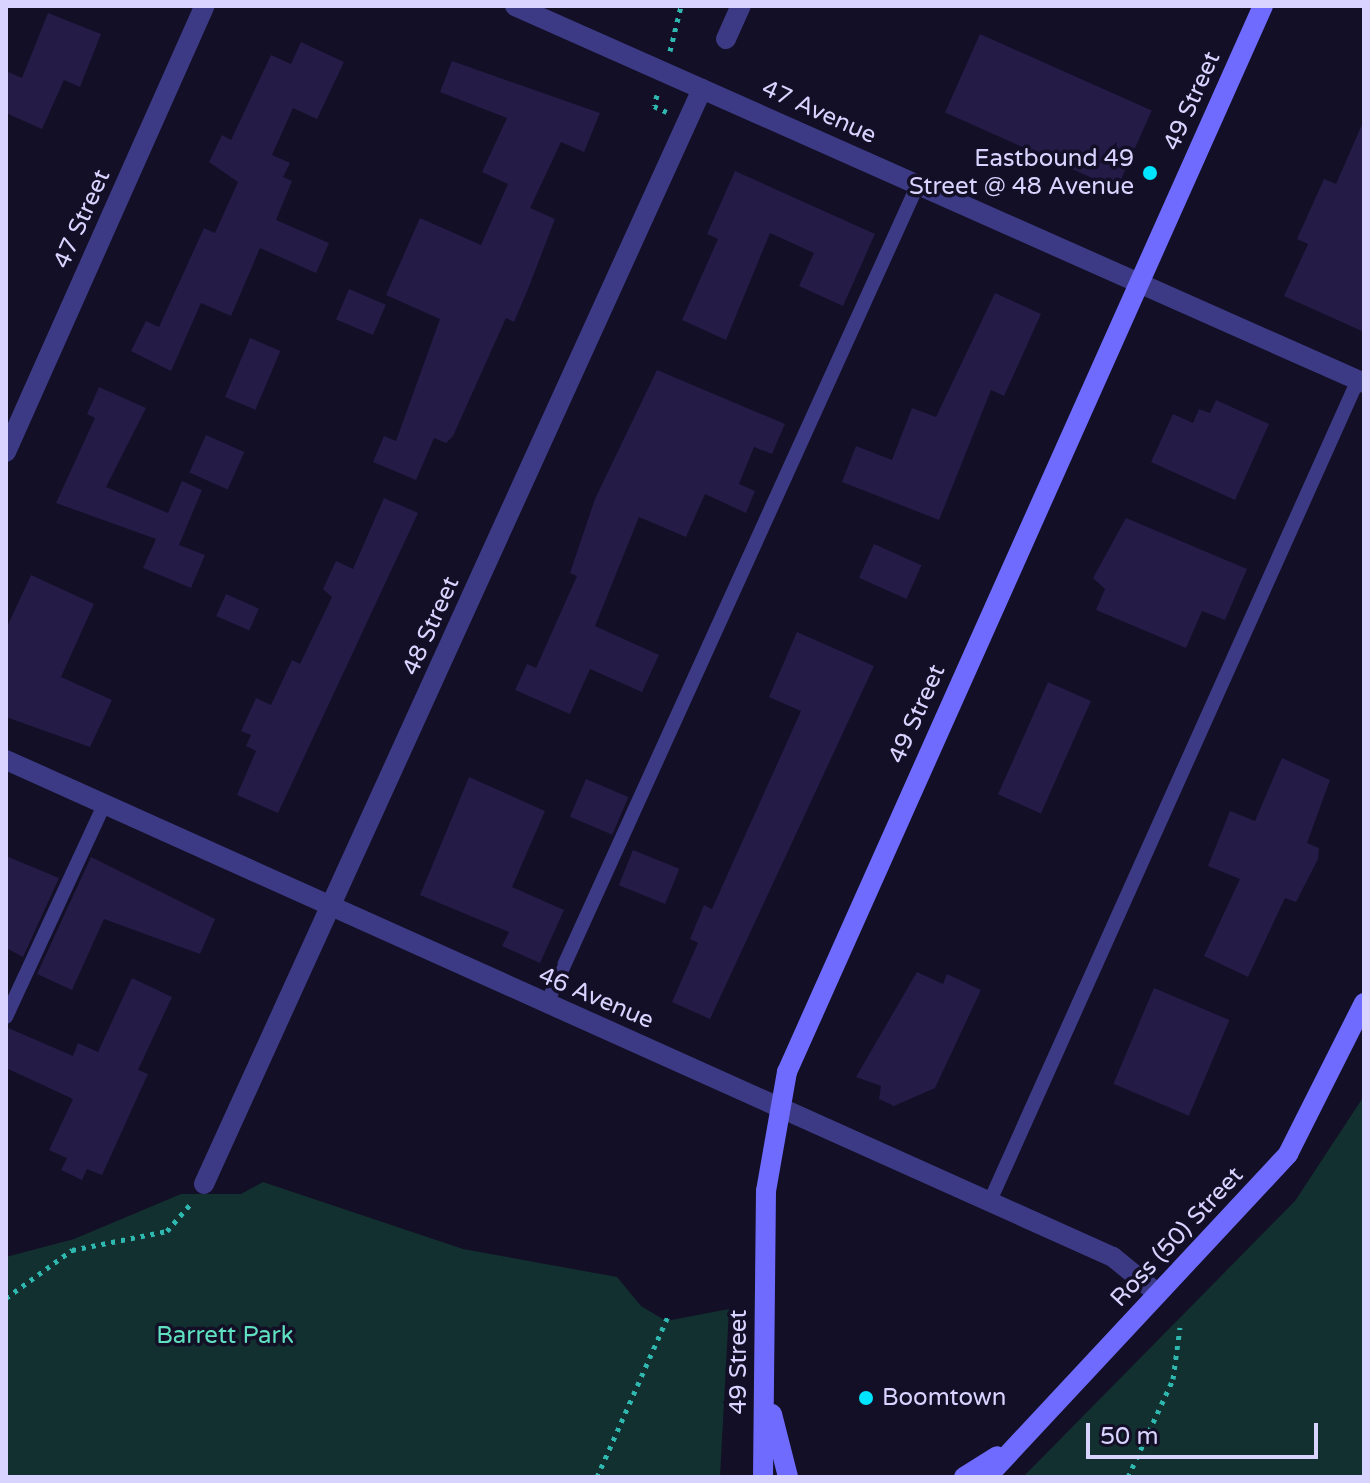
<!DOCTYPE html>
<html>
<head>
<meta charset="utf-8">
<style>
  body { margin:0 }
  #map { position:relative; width:1370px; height:1483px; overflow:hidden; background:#130f26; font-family:"Varela Round",sans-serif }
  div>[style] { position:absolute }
  .green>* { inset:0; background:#12302f }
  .building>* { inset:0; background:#241b47; transform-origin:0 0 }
  .path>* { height:5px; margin-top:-2.5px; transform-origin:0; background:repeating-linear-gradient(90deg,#2fb8b0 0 4px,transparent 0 10px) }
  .service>* { height:14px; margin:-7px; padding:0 7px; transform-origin:7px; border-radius:7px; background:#3d3a85 }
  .minor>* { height:20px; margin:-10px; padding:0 10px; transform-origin:10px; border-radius:10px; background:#3d3a85 }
  .tertiary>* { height:20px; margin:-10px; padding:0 10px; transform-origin:10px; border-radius:10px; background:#3d3a85 }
  .secondary>* { height:20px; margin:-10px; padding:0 10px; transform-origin:10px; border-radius:10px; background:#6f6bff }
  .dots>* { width:22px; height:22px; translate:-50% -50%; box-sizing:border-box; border:4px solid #130f26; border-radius:50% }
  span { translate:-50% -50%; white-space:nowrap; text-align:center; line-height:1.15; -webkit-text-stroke:7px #130f26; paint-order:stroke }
  .street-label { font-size:24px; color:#d9d4ff }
  .poi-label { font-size:24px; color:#d9d4ff }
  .right { translate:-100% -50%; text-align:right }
  .left { translate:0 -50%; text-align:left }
  .park-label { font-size:24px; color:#5fe0c0 }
  .frame { position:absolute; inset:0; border:8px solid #d9d4ff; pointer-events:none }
  .scale { position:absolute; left:1086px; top:1423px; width:232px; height:36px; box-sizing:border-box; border:4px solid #d9d4ff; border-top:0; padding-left:10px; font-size:24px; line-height:28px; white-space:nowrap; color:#d9d4ff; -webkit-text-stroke:6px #130f26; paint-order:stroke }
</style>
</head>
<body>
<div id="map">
  <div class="green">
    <i style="clip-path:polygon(1364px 1096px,1364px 1477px,1023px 1477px,1295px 1201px)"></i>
    <i style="clip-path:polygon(263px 1182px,463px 1249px,617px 1277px,641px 1306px,666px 1321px,729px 1309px,720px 1477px,6px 1477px,6px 1257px,74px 1239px,181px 1194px,241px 1194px)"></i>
  </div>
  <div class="building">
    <i style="clip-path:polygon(48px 13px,101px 34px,80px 87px,64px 80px,42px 129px,6px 113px,6px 71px,22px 78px)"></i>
    <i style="left:980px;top:34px;width:188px;height:86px;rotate:24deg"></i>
    <i style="clip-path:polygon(301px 42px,344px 62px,317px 119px,293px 108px,272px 155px,290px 163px,283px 177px,292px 181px,276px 220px,329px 243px,316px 273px,260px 248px,231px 316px,201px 303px,171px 371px,131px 351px,146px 321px,159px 327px,204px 228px,215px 233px,238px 182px,209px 162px,222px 135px,231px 140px,271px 55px,291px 64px)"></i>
    <i style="clip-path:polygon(452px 61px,600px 113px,584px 152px,561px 142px,530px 208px,555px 219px,528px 289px,514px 322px,506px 318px,453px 436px,446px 443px,434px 438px,416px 480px,373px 462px,384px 436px,396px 441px,440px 319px,386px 295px,420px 218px,481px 245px,508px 184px,482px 172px,507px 118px,440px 92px)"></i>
    <i style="clip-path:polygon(1364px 120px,1364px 332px,1284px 296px,1308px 244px,1297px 239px,1324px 179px,1336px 184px)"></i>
    <i style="clip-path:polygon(735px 171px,875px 234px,843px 306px,799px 286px,814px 253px,770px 233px,726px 340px,682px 320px,718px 239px,707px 234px)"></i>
    <i style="left:349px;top:289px;width:40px;height:33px;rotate:23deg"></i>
    <i style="clip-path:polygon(995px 293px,1041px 314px,1004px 396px,991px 390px,939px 520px,842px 482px,856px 446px,892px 460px,912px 408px,936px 417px)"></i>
    <i style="left:250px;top:338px;width:33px;height:64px;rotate:23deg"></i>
    <i style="clip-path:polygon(657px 370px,785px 424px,772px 454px,754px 447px,739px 484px,755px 491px,746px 513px,705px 494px,686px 537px,639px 517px,595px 626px,659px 655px,642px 692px,590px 669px,570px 714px,515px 690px,527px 664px,536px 668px,577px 576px,570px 573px,595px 499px)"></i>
    <i style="clip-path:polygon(99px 387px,146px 408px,106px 487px,168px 513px,182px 481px,202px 490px,179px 545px,205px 555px,191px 588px,143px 568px,156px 539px,56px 503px,95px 418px,87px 414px)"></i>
    <i style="clip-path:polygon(1216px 400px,1269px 424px,1235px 500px,1151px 462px,1173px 414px,1193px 423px,1199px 409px,1210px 413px)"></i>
    <i style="left:206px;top:435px;width:42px;height:41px;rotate:24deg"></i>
    <i style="clip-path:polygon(384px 498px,418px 513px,278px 813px,237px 795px,256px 751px,246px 746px,251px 735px,241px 731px,256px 698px,271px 705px,292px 660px,300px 664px,332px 597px,323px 589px,336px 561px,353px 569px)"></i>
    <i style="clip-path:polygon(1126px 518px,1247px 569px,1225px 620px,1202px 611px,1186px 648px,1096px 610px,1105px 589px,1093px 578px)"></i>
    <i style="left:874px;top:544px;width:52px;height:37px;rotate:24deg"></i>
    <i style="clip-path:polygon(31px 575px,94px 604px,61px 677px,112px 700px,90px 747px,6px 717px,6px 629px)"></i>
    <i style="left:226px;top:594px;width:36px;height:24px;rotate:24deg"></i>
    <i style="clip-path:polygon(797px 632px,874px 666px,710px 1019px,672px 1002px,698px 943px,690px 939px,704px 905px,712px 909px,801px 711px,769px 697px)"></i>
    <i style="left:1048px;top:682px;width:47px;height:123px;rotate:24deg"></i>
    <i style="clip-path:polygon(1282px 758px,1330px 780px,1307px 843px,1319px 848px,1318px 859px,1296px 902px,1285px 898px,1248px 977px,1204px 956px,1240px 879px,1208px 866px,1230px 811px,1255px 821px)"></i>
    <i style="clip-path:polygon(469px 777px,545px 811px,512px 887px,564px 910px,540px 963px,502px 946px,509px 932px,420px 895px)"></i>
    <i style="left:586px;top:779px;width:46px;height:41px;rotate:23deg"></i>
    <i style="left:633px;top:850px;width:50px;height:38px;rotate:22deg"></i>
    <i style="clip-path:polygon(6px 856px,59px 878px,23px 957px,6px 948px)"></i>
    <i style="clip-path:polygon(91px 857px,215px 919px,200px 954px,104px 919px,72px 990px,37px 974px)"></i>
    <i style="clip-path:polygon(917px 972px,943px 984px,947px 974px,981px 990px,935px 1088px,894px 1106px,879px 1099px,881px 1086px,856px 1077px)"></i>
    <i style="clip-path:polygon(132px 978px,172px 997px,138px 1070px,148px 1074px,102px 1175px,87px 1169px,82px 1180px,61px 1170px,67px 1158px,49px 1150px,73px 1099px,6px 1068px,6px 1027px,73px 1056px,78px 1043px,98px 1052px)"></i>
    <i style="left:1154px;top:988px;width:82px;height:104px;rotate:23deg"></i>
  </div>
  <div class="path">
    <i style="left:670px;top:51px;width:46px;rotate:-76.3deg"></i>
    <i style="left:657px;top:95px;width:11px;rotate:105deg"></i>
    <i style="left:654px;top:106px;width:14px;rotate:25deg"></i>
    <i style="left:6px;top:1298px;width:82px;rotate:-36deg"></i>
    <i style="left:72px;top:1250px;width:97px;rotate:-11.3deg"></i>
    <i style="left:167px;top:1231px;width:38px;rotate:-49deg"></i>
    <i style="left:597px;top:1477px;width:178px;rotate:-66.2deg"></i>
    <i style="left:642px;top:1477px;width:25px"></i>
    <i style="left:1128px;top:1477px;width:108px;rotate:-65.3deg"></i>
    <i style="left:1173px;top:1379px;width:52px;rotate:-82.3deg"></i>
  </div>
  <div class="service">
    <i style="left:546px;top:1005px;width:901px;rotate:-65.62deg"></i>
    <i style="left:6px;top:1017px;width:234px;rotate:-65.2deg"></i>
    <i style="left:990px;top:1201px;width:900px;rotate:-65.86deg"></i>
  </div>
  <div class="minor">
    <i style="left:726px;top:39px;width:36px;rotate:-66deg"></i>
    <i style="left:6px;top:452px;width:488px;rotate:-66deg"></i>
    <i style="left:6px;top:760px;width:1213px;rotate:24.18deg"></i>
    <i style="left:1113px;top:1257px;width:58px;rotate:39.4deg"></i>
    <i style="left:204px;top:1184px;width:1203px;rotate:-65.54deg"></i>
  </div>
  <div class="tertiary">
    <i style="left:515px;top:6px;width:929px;rotate:23.94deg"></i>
  </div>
  <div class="secondary">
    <i style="left:772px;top:1414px;width:65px;rotate:75.7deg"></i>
    <i style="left:763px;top:1477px;width:286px;rotate:-89.4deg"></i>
    <i style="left:766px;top:1191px;width:121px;rotate:-80deg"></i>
    <i style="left:787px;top:1072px;width:1167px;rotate:-65.94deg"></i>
    <i style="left:964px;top:1477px;width:39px;rotate:-32deg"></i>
    <i style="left:987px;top:1477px;width:442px;rotate:-47deg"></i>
    <i style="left:1288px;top:1154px;width:169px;rotate:-63.3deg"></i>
  </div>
  <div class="dots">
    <i style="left:1150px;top:173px;background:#00e5ff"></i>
    <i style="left:866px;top:1398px;background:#00e5ff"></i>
  </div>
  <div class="street-label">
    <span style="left:1192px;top:101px;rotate:-66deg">49 Street</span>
    <span style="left:819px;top:112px;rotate:24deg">47 Avenue</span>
    <span style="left:82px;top:219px;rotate:-66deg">47 Street</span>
    <span style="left:431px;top:626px;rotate:-66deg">48 Street</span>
    <span style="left:917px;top:714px;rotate:-66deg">49 Street</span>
    <span style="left:596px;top:998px;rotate:23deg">46 Avenue</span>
    <span style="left:1177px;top:1237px;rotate:-47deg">Ross (50) Street</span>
    <span style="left:739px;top:1362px;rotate:-90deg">49 Street</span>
  </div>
  <div class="poi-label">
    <span class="right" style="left:1134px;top:173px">Eastbound 49<br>Street @ 48 Avenue</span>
    <span class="left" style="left:882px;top:1398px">Boomtown</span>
  </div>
  <div class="park-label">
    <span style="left:225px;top:1336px">Barrett Park</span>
  </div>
  <div class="frame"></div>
  <div class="scale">50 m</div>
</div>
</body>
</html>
